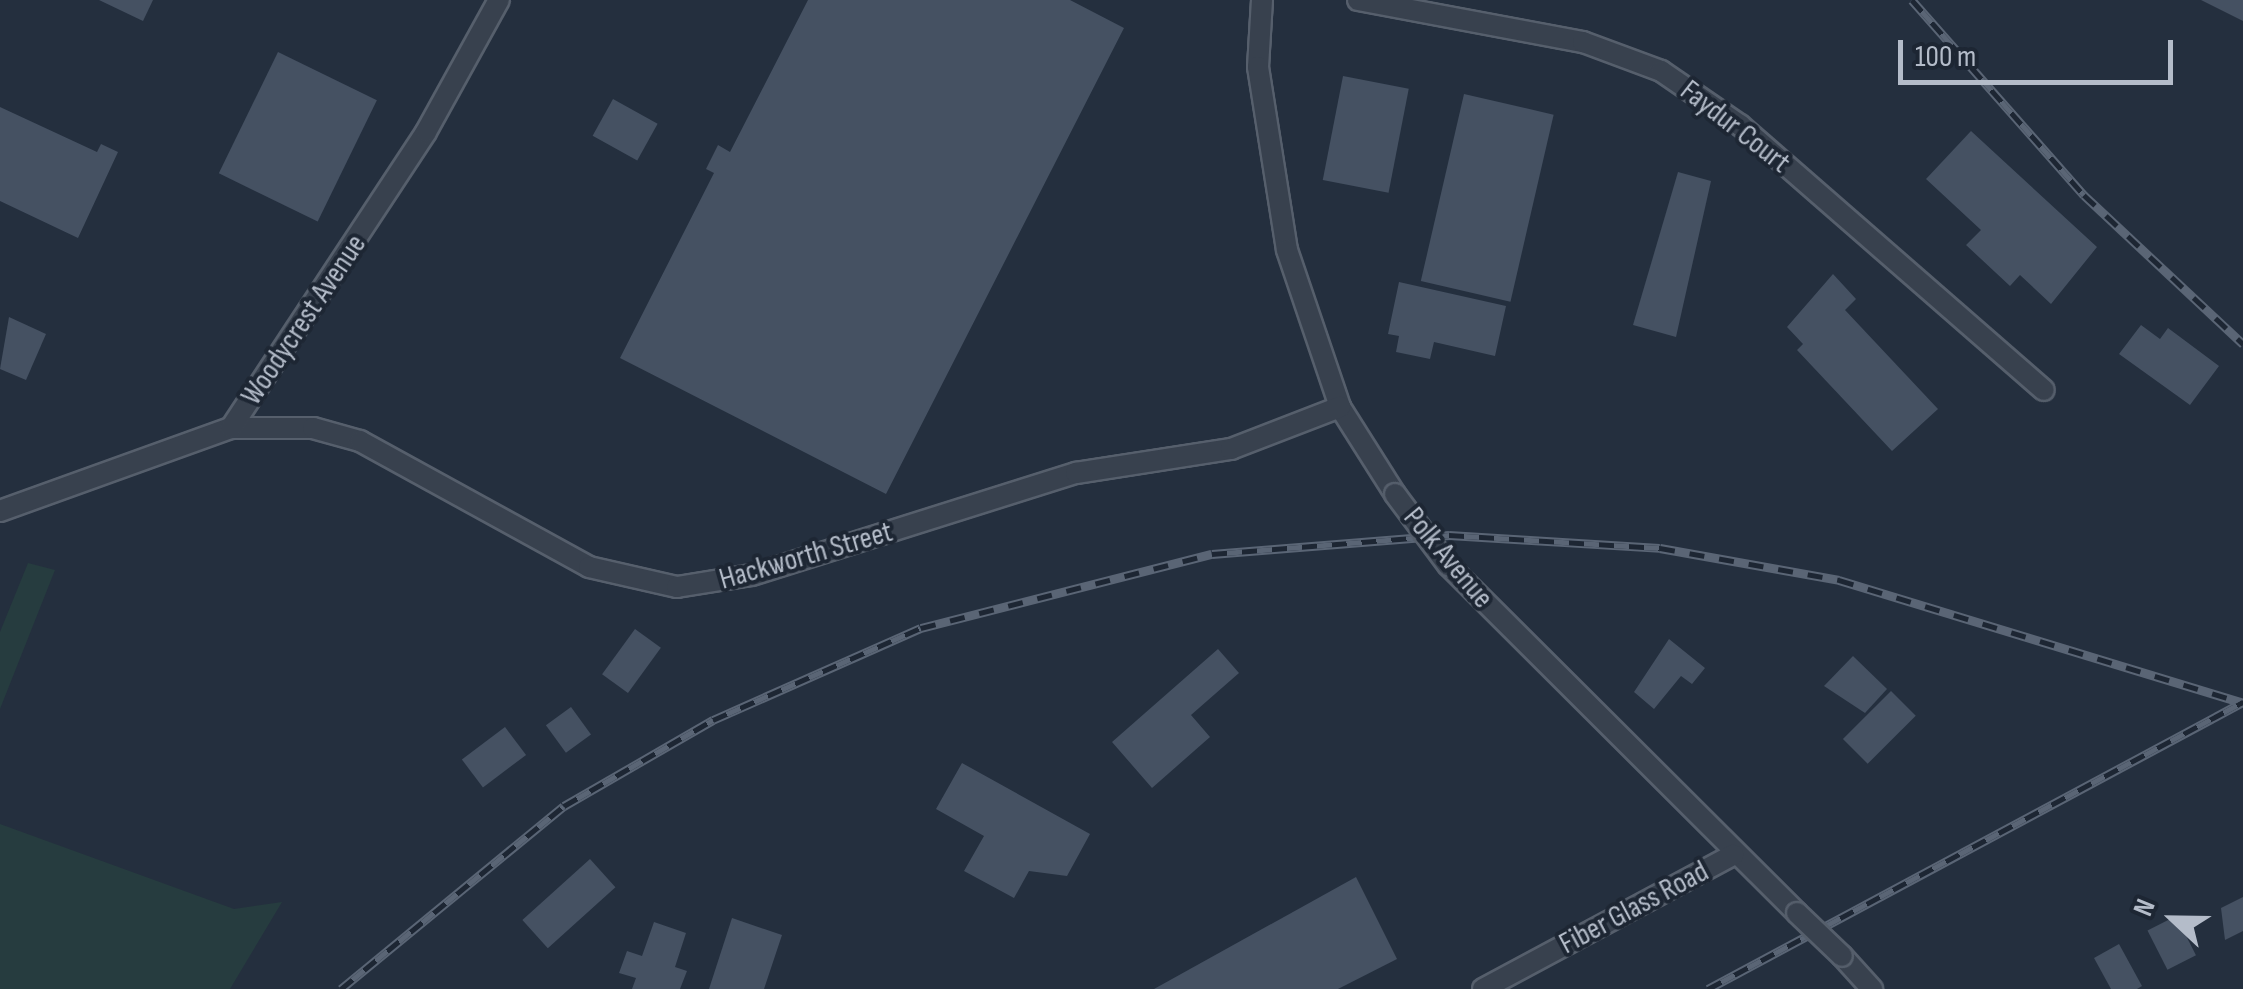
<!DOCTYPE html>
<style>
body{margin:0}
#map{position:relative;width:2243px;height:989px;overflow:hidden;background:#242f3e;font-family:"Sofia Sans Condensed",sans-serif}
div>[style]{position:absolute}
.green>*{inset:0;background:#263c3f}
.building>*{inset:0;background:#455162;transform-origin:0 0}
.roads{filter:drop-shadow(2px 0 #565f6c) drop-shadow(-2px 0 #565f6c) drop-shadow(0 2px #565f6c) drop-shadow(0 -2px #565f6c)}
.street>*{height:20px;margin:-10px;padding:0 10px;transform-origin:10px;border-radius:10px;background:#38414e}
.rail>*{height:9px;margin-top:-4.5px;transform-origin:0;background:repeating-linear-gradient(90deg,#1d2633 0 15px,#5a6575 0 30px);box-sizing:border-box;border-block:2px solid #5a6575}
.bridges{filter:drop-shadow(2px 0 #565f6c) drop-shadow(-2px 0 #565f6c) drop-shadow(0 2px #565f6c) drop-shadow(0 -2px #565f6c)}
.street-bridge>*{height:20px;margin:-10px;padding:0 10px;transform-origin:10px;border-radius:10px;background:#38414e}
span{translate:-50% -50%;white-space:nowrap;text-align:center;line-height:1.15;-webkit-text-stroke:8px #1d2633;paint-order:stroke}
.street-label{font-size:30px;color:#b4bcc9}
.north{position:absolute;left:2123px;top:869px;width:100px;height:100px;-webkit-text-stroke:8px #1d2633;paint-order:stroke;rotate:292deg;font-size:28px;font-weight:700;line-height:40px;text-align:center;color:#b4bcc9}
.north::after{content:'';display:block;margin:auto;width:35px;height:45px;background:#b4bcc9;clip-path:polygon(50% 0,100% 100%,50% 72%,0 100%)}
.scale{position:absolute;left:1898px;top:40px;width:275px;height:45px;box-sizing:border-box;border:5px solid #b4bcc9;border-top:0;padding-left:12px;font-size:30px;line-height:35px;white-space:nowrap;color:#b4bcc9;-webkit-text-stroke:8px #1d2633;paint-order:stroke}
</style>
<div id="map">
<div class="green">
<i style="clip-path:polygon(28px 563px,55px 570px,0 709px,0 632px)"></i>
<i style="clip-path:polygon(0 824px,234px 909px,282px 902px,230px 989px,0 989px)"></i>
</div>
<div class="building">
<i style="clip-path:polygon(99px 0,153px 0,143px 21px)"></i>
<i style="clip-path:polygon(808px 0,1070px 0,1124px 28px,886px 494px,620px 358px,714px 173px,706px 169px,718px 145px,730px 152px)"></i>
<i style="clip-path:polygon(2201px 0,2243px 0,2243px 21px)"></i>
<i style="left:278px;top:52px;width:110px;height:135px;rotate:26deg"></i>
<i style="left:1343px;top:76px;width:67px;height:106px;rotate:11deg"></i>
<i style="left:1464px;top:94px;width:92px;height:192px;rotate:13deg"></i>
<i style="left:613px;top:99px;width:51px;height:42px;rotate:29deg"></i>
<i style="clip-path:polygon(0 107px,97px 152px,101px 144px,118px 152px,78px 238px,0 201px)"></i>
<i style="clip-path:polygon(1971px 131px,2097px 247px,2051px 304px,2020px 275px,2010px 286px,1966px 245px,1981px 230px,1926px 179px)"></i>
<i style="clip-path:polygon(1678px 172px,1711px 181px,1676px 337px,1633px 325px)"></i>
<i style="clip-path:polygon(1833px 274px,1856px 299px,1845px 310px,1938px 409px,1892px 451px,1797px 350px,1803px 344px,1787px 327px)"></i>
<i style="clip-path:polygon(1399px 282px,1506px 306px,1495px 356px,1434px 342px,1430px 359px,1396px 352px,1399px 336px,1388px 334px)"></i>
<i style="clip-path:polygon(9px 317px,46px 334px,26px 380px,0 369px)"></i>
<i style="clip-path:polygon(2141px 325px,2160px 339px,2168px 328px,2219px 366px,2190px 405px,2119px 354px)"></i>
<i style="left:635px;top:629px;width:32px;height:56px;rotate:36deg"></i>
<i style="clip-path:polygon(1669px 639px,1705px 668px,1692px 684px,1681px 676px,1654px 709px,1634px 692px)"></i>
<i style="clip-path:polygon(1218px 649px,1239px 673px,1191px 715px,1210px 737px,1152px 788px,1112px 742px)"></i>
<i style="clip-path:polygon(1853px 656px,1887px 689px,1865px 713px,1824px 686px)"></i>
<i style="left:1891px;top:691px;width:35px;height:68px;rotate:45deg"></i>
<i style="left:571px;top:707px;width:34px;height:31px;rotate:54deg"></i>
<i style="left:505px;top:727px;width:35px;height:54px;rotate:53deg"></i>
<i style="clip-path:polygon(962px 763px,1090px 834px,1067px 876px,1029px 871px,1014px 898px,964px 871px,984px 836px,936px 809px)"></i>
<i style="left:590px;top:859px;width:38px;height:91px;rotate:48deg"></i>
<i style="clip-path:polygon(1356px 877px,1397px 959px,1338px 989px,1154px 989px)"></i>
<i style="clip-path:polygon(2243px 897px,2243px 931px,2225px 940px,2221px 908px)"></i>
<i style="left:2176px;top:916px;width:44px;height:32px;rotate:63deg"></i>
<i style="clip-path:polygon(732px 918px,782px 935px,764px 989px,709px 989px)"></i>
<i style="clip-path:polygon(654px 922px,686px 933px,675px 967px,687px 971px,680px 989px,632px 989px,636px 978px,619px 973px,627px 951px,642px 956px)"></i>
<i style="clip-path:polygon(2119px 944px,2142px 986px,2137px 989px,2111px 989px,2094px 958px)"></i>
</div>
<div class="roads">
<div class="street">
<i style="left:1262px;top:0;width:67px;rotate:93.4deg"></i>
<i style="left:1258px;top:67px;width:185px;rotate:81deg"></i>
<i style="left:1287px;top:250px;width:166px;rotate:71.3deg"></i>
<i style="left:1340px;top:407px;width:103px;rotate:57.7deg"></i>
<i style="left:1358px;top:0;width:229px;rotate:10.6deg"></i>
<i style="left:1583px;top:42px;width:83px;rotate:20.4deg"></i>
<i style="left:1661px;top:71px;width:96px;rotate:34.4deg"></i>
<i style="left:1740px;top:125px;width:403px;rotate:41.1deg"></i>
<i style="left:231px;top:428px;width:82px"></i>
<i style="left:313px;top:428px;width:49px;rotate:15.5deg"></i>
<i style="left:360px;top:441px;width:261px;rotate:28.8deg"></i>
<i style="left:589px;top:567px;width:90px;rotate:12.8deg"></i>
<i style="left:677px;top:587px;width:76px;rotate:-9.1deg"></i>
<i style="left:752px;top:575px;width:340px;rotate:-17.5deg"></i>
<i style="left:1076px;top:473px;width:157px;rotate:-8.8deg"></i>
<i style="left:1231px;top:449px;width:117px;rotate:-21.1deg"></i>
<i style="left:0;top:511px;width:245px;rotate:-19.8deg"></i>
<i style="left:231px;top:428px;width:354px;rotate:-56.6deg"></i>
<i style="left:426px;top:132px;width:151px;rotate:-61.1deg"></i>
<i style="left:1448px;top:565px;width:493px;rotate:44.9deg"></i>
<i style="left:1842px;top:956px;width:45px;rotate:47.7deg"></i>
<i style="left:1483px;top:989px;width:284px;rotate:-28.2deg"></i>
</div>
</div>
<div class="rail">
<i style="left:1912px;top:0;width:260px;rotate:48.6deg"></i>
<i style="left:2084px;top:195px;width:218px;rotate:43.1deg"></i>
<i style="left:341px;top:989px;width:288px;rotate:-39.4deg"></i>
<i style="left:564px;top:806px;width:172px;rotate:-30deg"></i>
<i style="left:713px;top:720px;width:227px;rotate:-23.9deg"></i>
<i style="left:921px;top:628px;width:300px;rotate:-14.3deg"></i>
<i style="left:1212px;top:554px;width:238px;rotate:-4.6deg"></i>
<i style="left:1449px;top:535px;width:211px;rotate:3.5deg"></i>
<i style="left:1660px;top:548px;width:182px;rotate:10.1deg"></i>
<i style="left:1839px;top:580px;width:422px;rotate:16.9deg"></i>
<i style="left:1708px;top:989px;width:607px;rotate:-28.21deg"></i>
</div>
<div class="bridges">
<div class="street-bridge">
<i style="left:1395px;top:494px;width:89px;rotate:53.3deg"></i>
<i style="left:1797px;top:913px;width:62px;rotate:43.7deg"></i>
</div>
</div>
<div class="street-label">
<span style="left:1735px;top:127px;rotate:38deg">Faydur Court</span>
<span style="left:304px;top:320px;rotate:-56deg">Woodycrest Avenue</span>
<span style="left:806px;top:556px;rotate:-16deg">Hackworth Street</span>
<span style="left:1448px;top:558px;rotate:50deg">Polk Avenue</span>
<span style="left:1634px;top:908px;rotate:-28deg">Fiber Glass Road</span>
</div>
<div class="north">N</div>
<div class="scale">100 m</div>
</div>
